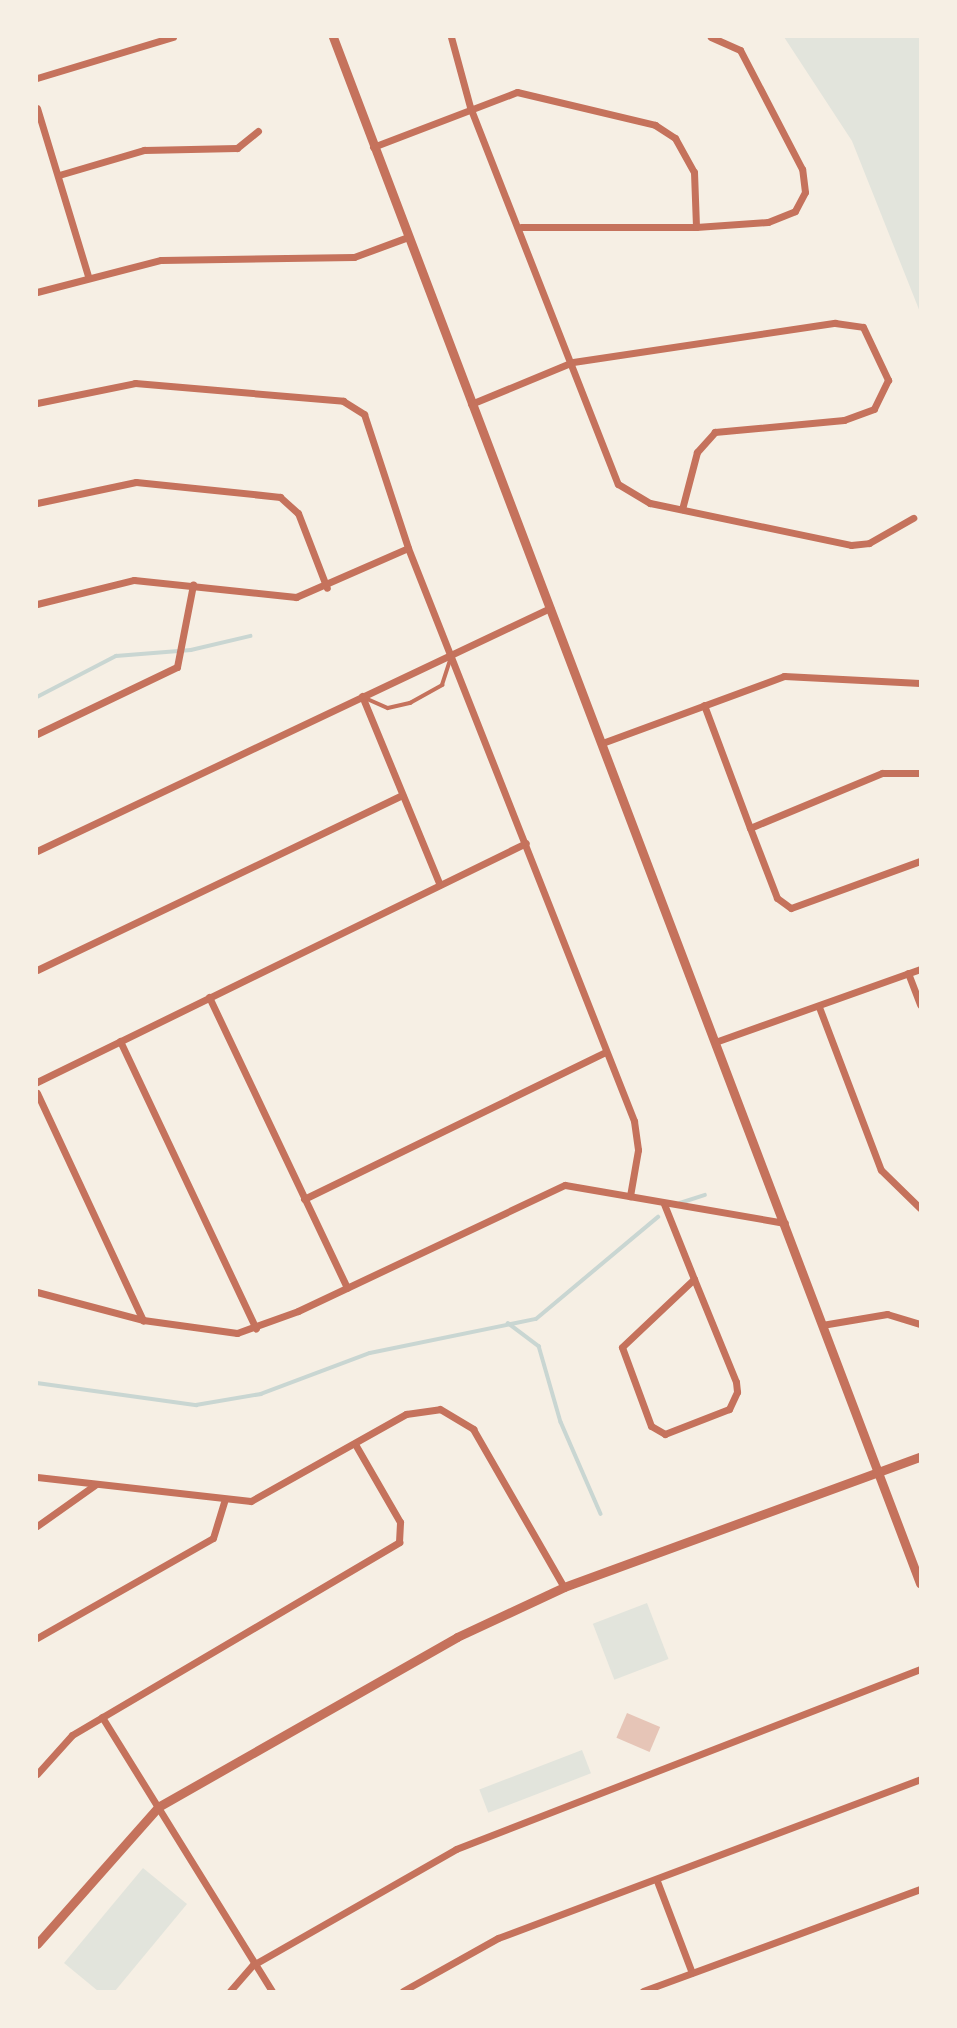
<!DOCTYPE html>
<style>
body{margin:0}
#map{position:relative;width:957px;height:2028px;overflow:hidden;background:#f6efe4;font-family:"Fira Sans Condensed",sans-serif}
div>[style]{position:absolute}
.green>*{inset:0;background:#e2e4dc;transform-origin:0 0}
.stream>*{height:3.5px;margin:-1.75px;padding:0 1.75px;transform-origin:1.75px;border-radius:1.75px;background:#c9d6d2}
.building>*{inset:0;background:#e6c5b7;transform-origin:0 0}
.service>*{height:3.5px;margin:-1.75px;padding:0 1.75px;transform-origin:1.75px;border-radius:1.75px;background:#c5725c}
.minor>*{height:7px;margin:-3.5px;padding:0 3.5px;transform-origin:3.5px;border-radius:3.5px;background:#c5725c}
.tertiary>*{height:9px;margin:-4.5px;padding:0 4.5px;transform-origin:4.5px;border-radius:4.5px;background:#c5725c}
span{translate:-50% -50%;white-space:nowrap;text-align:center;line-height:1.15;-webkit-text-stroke:5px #f6efe4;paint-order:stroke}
.frame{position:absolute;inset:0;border:38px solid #f6efe4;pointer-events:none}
</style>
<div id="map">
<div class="green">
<i style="clip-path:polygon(784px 37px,920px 37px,920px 312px,852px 141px)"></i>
<i style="left:647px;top:1603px;width:60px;height:58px;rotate:69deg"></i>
<i style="left:582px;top:1750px;width:25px;height:110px;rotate:69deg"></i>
<i style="clip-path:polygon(143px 1868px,187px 1904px,115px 1991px,98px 1991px,64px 1963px)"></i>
</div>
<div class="stream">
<i style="left:37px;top:697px;width:89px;rotate:-27.4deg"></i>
<i style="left:116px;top:656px;width:75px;rotate:-4.6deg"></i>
<i style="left:191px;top:650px;width:61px;rotate:-13.3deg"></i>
<i style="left:680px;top:1203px;width:26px;rotate:-18deg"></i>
<i style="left:508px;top:1323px;width:39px;rotate:37deg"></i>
<i style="left:539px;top:1346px;width:79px;rotate:73.9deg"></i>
<i style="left:561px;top:1422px;width:100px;rotate:66.5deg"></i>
<i style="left:37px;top:1383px;width:161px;rotate:7.9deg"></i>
<i style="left:196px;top:1405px;width:66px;rotate:-9.6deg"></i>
<i style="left:261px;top:1394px;width:116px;rotate:-20.6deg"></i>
<i style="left:370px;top:1353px;width:169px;rotate:-11.6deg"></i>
<i style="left:536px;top:1319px;width:159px;rotate:-39.9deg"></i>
</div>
<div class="building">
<i style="left:627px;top:1713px;width:36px;height:27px;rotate:23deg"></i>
</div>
<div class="service">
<i style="left:363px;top:697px;width:27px;rotate:24deg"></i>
<i style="left:388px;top:708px;width:23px;rotate:-13deg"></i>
<i style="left:410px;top:703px;width:37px;rotate:-29deg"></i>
<i style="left:442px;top:685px;width:26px;rotate:-72deg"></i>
</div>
<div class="minor">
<i style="left:451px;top:37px;width:73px;rotate:74.8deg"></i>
<i style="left:470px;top:107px;width:405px;rotate:68.6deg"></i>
<i style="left:618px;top:484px;width:37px;rotate:31deg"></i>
<i style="left:650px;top:503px;width:205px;rotate:11.8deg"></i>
<i style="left:851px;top:545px;width:18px;rotate:-6deg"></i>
<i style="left:869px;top:543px;width:51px;rotate:-29.6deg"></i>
<i style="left:37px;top:78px;width:142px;rotate:-16.8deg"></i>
<i style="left:37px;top:108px;width:176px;rotate:73.1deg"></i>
<i style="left:373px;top:147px;width:154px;rotate:-20.9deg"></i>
<i style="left:517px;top:92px;width:142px;rotate:13.4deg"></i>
<i style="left:655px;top:125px;width:24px;rotate:33deg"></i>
<i style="left:675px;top:138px;width:39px;rotate:61deg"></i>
<i style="left:694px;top:172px;width:55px;rotate:87.9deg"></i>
<i style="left:59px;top:175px;width:89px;rotate:-16.4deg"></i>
<i style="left:144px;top:150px;width:93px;rotate:-1.2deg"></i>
<i style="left:237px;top:148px;width:27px;rotate:-39deg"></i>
<i style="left:521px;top:227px;width:175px"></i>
<i style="left:696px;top:227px;width:72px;rotate:-4deg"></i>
<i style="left:768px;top:222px;width:29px;rotate:-22deg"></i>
<i style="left:795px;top:211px;width:21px;rotate:-62deg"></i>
<i style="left:805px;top:192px;width:23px;rotate:-97deg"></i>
<i style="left:802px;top:169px;width:134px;rotate:-117.5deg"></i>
<i style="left:740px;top:50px;width:32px;rotate:-156deg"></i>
<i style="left:37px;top:292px;width:128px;rotate:-14.5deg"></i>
<i style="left:161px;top:260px;width:193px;rotate:-0.9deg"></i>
<i style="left:354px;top:257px;width:58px;rotate:-20.3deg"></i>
<i style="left:37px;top:403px;width:100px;rotate:-11.5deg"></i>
<i style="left:135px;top:383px;width:209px;rotate:4.9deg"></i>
<i style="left:343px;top:401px;width:25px;rotate:32deg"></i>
<i style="left:364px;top:414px;width:141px;rotate:71.8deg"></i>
<i style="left:408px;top:548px;width:616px;rotate:68.47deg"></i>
<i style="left:634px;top:1121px;width:29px;rotate:82deg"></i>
<i style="left:638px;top:1150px;width:47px;rotate:99.9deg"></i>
<i style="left:471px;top:404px;width:110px;rotate:-22.4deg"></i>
<i style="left:573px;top:362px;width:265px;rotate:-8.5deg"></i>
<i style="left:835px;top:323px;width:28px;rotate:8deg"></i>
<i style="left:863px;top:327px;width:59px;rotate:64.7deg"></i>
<i style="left:888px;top:380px;width:32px;rotate:116deg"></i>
<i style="left:874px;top:409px;width:32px;rotate:160deg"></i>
<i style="left:844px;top:420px;width:130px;rotate:174.7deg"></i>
<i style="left:715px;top:432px;width:27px;rotate:132deg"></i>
<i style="left:697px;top:452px;width:59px;rotate:104.7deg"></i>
<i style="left:37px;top:503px;width:101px;rotate:-12deg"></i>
<i style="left:136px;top:482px;width:145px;rotate:5.9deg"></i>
<i style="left:280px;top:497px;width:24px;rotate:42deg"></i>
<i style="left:298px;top:513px;width:80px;rotate:68.9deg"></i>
<i style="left:37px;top:604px;width:100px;rotate:-13.9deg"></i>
<i style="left:134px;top:580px;width:163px;rotate:6deg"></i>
<i style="left:296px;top:597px;width:122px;rotate:-23.6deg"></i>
<i style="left:362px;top:696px;width:204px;rotate:67.6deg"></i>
<i style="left:704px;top:705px;width:131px;rotate:69.5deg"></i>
<i style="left:37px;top:734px;width:155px;rotate:-25.6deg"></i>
<i style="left:177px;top:667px;width:84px;rotate:-79deg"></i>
<i style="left:605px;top:742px;width:191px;rotate:-20.2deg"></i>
<i style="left:784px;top:676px;width:136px;rotate:2.9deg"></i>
<i style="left:920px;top:773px;width:38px;rotate:180deg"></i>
<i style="left:882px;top:773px;width:143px;rotate:157.4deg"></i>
<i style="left:750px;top:828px;width:75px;rotate:68.9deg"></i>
<i style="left:777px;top:898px;width:17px;rotate:36deg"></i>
<i style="left:791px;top:908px;width:137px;rotate:-20deg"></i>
<i style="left:37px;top:851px;width:568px;rotate:-25.35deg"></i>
<i style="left:37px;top:970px;width:405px;rotate:-25.6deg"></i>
<i style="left:908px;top:973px;width:34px;rotate:69deg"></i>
<i style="left:209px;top:997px;width:322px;rotate:64.6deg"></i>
<i style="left:819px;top:1007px;width:174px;rotate:69.2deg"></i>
<i style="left:881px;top:1170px;width:54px;rotate:44.3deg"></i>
<i style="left:120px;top:1041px;width:318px;rotate:64.7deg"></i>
<i style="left:718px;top:1041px;width:214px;rotate:-19.6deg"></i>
<i style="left:37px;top:1082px;width:544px;rotate:-26.05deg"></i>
<i style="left:37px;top:1093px;width:251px;rotate:65deg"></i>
<i style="left:304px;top:1199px;width:334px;rotate:-26deg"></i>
<i style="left:664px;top:1204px;width:81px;rotate:68.2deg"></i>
<i style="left:694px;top:1279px;width:111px;rotate:67.8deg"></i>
<i style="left:736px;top:1382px;width:10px;rotate:84deg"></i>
<i style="left:737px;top:1392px;width:19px;rotate:115deg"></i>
<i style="left:729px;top:1409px;width:69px;rotate:158.7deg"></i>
<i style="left:665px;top:1434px;width:16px;rotate:-150deg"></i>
<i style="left:651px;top:1426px;width:84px;rotate:-110.2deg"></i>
<i style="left:622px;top:1347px;width:99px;rotate:-43.4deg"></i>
<i style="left:37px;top:1292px;width:110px;rotate:14.8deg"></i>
<i style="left:143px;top:1320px;width:95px;rotate:7.9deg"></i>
<i style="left:237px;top:1333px;width:65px;rotate:-19.8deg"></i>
<i style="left:298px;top:1311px;width:295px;rotate:-25.3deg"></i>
<i style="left:565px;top:1185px;width:223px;rotate:9.8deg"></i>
<i style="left:822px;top:1325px;width:66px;rotate:-9.6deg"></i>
<i style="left:887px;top:1314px;width:34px;rotate:17deg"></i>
<i style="left:37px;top:1477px;width:215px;rotate:6.4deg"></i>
<i style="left:251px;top:1501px;width:178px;rotate:-29.3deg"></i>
<i style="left:406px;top:1414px;width:34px;rotate:-8deg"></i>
<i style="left:440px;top:1409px;width:39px;rotate:31deg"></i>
<i style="left:473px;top:1429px;width:182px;rotate:60.1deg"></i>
<i style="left:37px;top:1526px;width:72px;rotate:-35.4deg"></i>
<i style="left:37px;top:1638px;width:202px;rotate:-29.6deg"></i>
<i style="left:213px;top:1538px;width:39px;rotate:-73deg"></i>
<i style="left:102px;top:1717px;width:322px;rotate:58.2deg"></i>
<i style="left:37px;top:1774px;width:52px;rotate:-48.1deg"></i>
<i style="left:72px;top:1735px;width:380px;rotate:-30.5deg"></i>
<i style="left:399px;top:1542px;width:20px;rotate:-87deg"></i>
<i style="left:400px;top:1522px;width:90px;rotate:-120deg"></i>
<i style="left:657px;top:1881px;width:98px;rotate:69.2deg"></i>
<i style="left:230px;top:1991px;width:35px;rotate:-49deg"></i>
<i style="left:253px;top:1965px;width:234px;rotate:-29.7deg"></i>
<i style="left:456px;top:1849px;width:498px;rotate:-21.2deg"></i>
<i style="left:403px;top:1991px;width:109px;rotate:-29.2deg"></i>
<i style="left:498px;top:1938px;width:451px;rotate:-20.6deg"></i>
<i style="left:643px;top:1991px;width:295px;rotate:-20.2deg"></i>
</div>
<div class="tertiary">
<i style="left:333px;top:37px;width:1654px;rotate:69.21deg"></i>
<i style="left:37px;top:1944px;width:183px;rotate:-48.5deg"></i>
<i style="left:158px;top:1807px;width:344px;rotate:-29.6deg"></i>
<i style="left:457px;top:1637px;width:118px;rotate:-25deg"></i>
<i style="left:564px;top:1587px;width:379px;rotate:-20.1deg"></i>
</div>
<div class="frame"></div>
</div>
